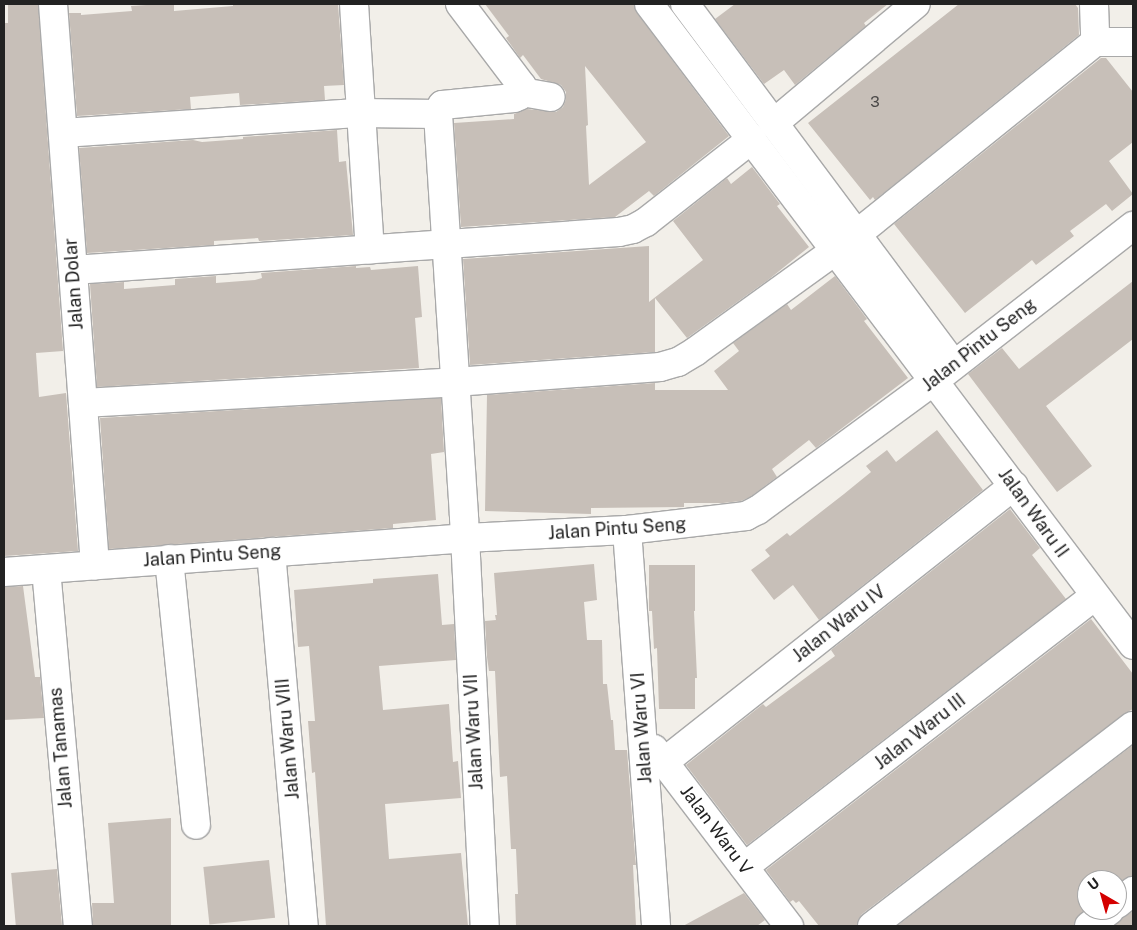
<!DOCTYPE html>
<style>
body{margin:0}
#map{position:relative;width:1137px;height:930px;overflow:hidden;background:#f2efe9;font-family:"Public Sans",sans-serif}
div>[style]{position:absolute}
.building>*{inset:0;background:#c7bfb8;transform-origin:0 0}
.roads{filter:drop-shadow(1px 0 #a9a9a9) drop-shadow(-1px 0 #a9a9a9) drop-shadow(0 1px #a9a9a9) drop-shadow(0 -1px #a9a9a9)}
.minor>*{height:28px;margin:-14px;padding:0 14px;transform-origin:14px;border-radius:14px;background:#fff}
span{translate:-50% -50%;white-space:nowrap;text-align:center;line-height:1.15;-webkit-text-stroke:4.5px #fff;paint-order:stroke}
.number-label{font-size:15px;color:#4b4948}
.number-label span{-webkit-text-stroke-width:0}
.street-label{font-size:18px;color:#222}
.frame{position:absolute;inset:0;border:5px solid #222;pointer-events:none}
.north{position:absolute;left:1077px;top:870px;width:50px;height:50px;box-sizing:border-box;background:#fff;border:1px solid #a7a7a7;border-radius:50%;rotate:322deg;font-size:14px;font-weight:700;line-height:20px;text-align:center;color:#222}
.north::after{content:'';display:block;margin:auto;width:18px;height:22px;background:#d40000;clip-path:polygon(50% 0,100% 100%,50% 72%,0 100%)}
</style>
<div id="map">
<div class="building">
<i style="clip-path:polygon(8px 4px,38px 4px,63px 351px,36px 353px,39px 397px,66px 393px,78px 551px,4px 556px,4px 23px,8px 23px)"></i>
<i style="clip-path:polygon(161px 4px,174px 4px,174px 11px,233px 6px,233px 4px,338px 4px,344px 85px,324px 86px,325px 100px,240px 105px,239px 93px,190px 97px,191px 109px,77px 116px,69px 13px,81px 13px,81px 15px,132px 11px,131px 6px)"></i>
<i style="clip-path:polygon(evenodd,485px 4px,634px 4px,637px 13px,729px 136px,654px 196px,649px 191px,615px 217px,461px 227px,454px 123px,514px 119px,514px 114px,527px 109px,556px 112px,563px 107px,566px 99px,566px 92px,561px 85px,541px 79px,523px 55px,520px 58px,506px 38px,509px 36px,485px 4px,585px 66px,646px 142px,589px 185px,586px 126px,588px 125px,585px 66px)"></i>
<i style="clip-path:polygon(735px 4px,888px 4px,864px 23px,866px 26px,795px 85px,784px 70px,764px 84px,715px 19px)"></i>
<i style="clip-path:polygon(959px 4px,1075px 4px,1078px 8px,1079px 35px,875px 200px,873px 197px,870px 200px,808px 123px)"></i>
<i style="clip-path:polygon(1101px 58px,1106px 58px,1133px 92px,1133px 142px,1109px 161px,1133px 194px,1112px 211px,1106px 204px,1070px 231px,1074px 236px,1036px 265px,1032px 260px,965px 313px,894px 224px)"></i>
<i style="clip-path:polygon(337px 130px,339px 162px,346px 161px,353px 235px,259px 241px,258px 238px,214px 241px,214px 245px,87px 253px,79px 148px,193px 140px,202px 142px,243px 139px,243px 137px)"></i>
<i style="clip-path:polygon(752px 167px,780px 204px,777px 206px,809px 247px,768px 280px,687px 338px,655px 298px,655px 352px,470px 365px,463px 259px,649px 246px,649px 302px,703px 260px,673px 221px,727px 178px,731px 184px)"></i>
<i style="clip-path:polygon(356px 266px,356px 268px,370px 267px,371px 270px,418px 266px,422px 317px,415px 318px,419px 368px,97px 387px,90px 284px,124px 282px,124px 289px,175px 285px,175px 279px,216px 276px,216px 283px,255px 280px,262px 278px,261px 273px)"></i>
<i style="clip-path:polygon(835px 276px,867px 319px,864px 321px,908px 378px,816px 448px,809px 440px,772px 469px,777px 477px,750px 497px,741px 501px,723px 503px,684px 503px,684px 507px,591px 508px,591px 514px,485px 511px,487px 395px,655px 383px,655px 390px,728px 390px,714px 371px,739px 351px,733px 343px,787px 304px,791px 310px)"></i>
<i style="clip-path:polygon(1133px 281px,1133px 339px,1046px 406px,1092px 466px,1057px 492px,968px 374px,1002px 348px,1019px 369px)"></i>
<i style="clip-path:polygon(441px 398px,444px 452px,431px 454px,436px 520px,393px 524px,393px 528px,109px 549px,100px 418px)"></i>
<i style="clip-path:polygon(937px 430px,983px 490px,819px 620px,793px 585px,774px 600px,751px 570px,770px 556px,765px 550px,787px 533px,790px 536px,844px 494px,871px 472px,866px 466px,887px 450px,896px 462px)"></i>
<i style="clip-path:polygon(1010px 509px,1040px 548px,1032px 555px,1066px 599px,747px 845px,686px 765px,763px 704px,766px 707px,835px 656px,831px 650px)"></i>
<i style="clip-path:polygon(594px 564px,597px 600px,584px 602px,587px 640px,602px 640px,603px 684px,607px 684px,611px 720px,613px 720px,615px 750px,627px 750px,635px 855px,636px 865px,633px 865px,636px 926px,516px 926px,515px 894px,518px 894px,516px 849px,511px 849px,507px 776px,500px 777px,495px 671px,489px 671px,487px 657px,485px 621px,496px 620px,495px 615px,497px 615px,494px 573px)"></i>
<i style="clip-path:polygon(649px 565px,695px 565px,695px 611px,694px 611px,697px 678px,695px 678px,695px 709px,659px 709px,657px 648px,654px 649px,652px 611px,649px 611px)"></i>
<i style="clip-path:polygon(438px 574px,442px 625px,454px 624px,456px 660px,379px 666px,383px 710px,449px 704px,453px 762px,458px 761px,461px 798px,385px 804px,389px 859px,461px 853px,468px 926px,326px 926px,315px 772px,312px 773px,308px 721px,315px 721px,309px 646px,298px 647px,294px 590px,373px 583px,373px 579px)"></i>
<i style="clip-path:polygon(23px 586px,35px 677px,40px 677px,44px 718px,4px 720px,4px 587px)"></i>
<i style="clip-path:polygon(1091px 619px,1133px 674px,1133px 709px,1124px 714px,862px 914px,858px 920px,857px 926px,819px 926px,799px 901px,796px 903px,793px 900px,790px 902px,766px 870px)"></i>
<i style="clip-path:polygon(1133px 745px,1133px 876px,1124px 879px,1117px 884px,1117px 880px,1087px 880px,1087px 908px,1075px 920px,1074px 926px,897px 926px)"></i>
<i style="clip-path:polygon(171px 818px,171px 926px,93px 926px,92px 903px,114px 903px,108px 823px)"></i>
<i style="left:269px;top:860px;width:58px;height:66px;rotate:84deg"></i>
<i style="left:57px;top:869px;width:57px;height:46px;rotate:85deg"></i>
<i style="clip-path:polygon(744px 893px,765px 920px,757px 926px,683px 926px)"></i>
<i style="clip-path:polygon(1133px 911px,1133px 926px,1114px 926px,1123px 918px)"></i>
</div>
<div class="roads">
<div class="minor">
<i style="left:53px;top:4px;width:563px;rotate:85.72deg"></i>
<i style="left:354px;top:4px;width:246px;rotate:86.3deg"></i>
<i style="left:460px;top:4px;width:103px;rotate:52.9deg"></i>
<i style="left:522px;top:86px;width:10px;rotate:107deg"></i>
<i style="left:519px;top:96px;width:5px;rotate:158deg"></i>
<i style="left:514px;top:98px;width:72px;rotate:174.4deg"></i>
<i style="left:442px;top:105px;width:10px;rotate:114deg"></i>
<i style="left:438px;top:114px;width:404px;rotate:86.3deg"></i>
<i style="left:464px;top:517px;width:410px;rotate:87.1deg"></i>
<i style="left:649px;top:4px;width:803px;rotate:52.94deg"></i>
<i style="left:685px;top:4px;width:450px;rotate:53.3deg"></i>
<i style="left:1094px;top:4px;width:38px;rotate:88deg"></i>
<i style="left:522px;top:92px;width:29px;rotate:10deg"></i>
<i style="left:774px;top:123px;width:185px;rotate:-40deg"></i>
<i style="left:63px;top:133px;width:298px;rotate:-3.9deg"></i>
<i style="left:360px;top:113px;width:78px;rotate:0.7deg"></i>
<i style="left:857px;top:234px;width:306px;rotate:-38.9deg"></i>
<i style="left:1095px;top:42px;width:38px"></i>
<i style="left:73px;top:270px;width:547px;rotate:-3.98deg"></i>
<i style="left:619px;top:232px;width:14px;rotate:-12deg"></i>
<i style="left:633px;top:229px;width:15px;rotate:-28deg"></i>
<i style="left:646px;top:222px;width:135px;rotate:-38.1deg"></i>
<i style="left:83px;top:403px;width:373px;rotate:-3.2deg"></i>
<i style="left:455px;top:382px;width:206px;rotate:-4.2deg"></i>
<i style="left:660px;top:367px;width:19px;rotate:-16deg"></i>
<i style="left:678px;top:362px;width:21px;rotate:-31deg"></i>
<i style="left:696px;top:351px;width:173px;rotate:-35.8deg"></i>
<i style="left:627px;top:530px;width:397px;rotate:85.8deg"></i>
<i style="left:271px;top:552px;width:375px;rotate:85deg"></i>
<i style="left:169px;top:559px;width:267px;rotate:84.2deg"></i>
<i style="left:46px;top:569px;width:358px;rotate:84.9deg"></i>
<i style="left:4px;top:572px;width:462px;rotate:-4.2deg"></i>
<i style="left:465px;top:538px;width:162px;rotate:-2.8deg"></i>
<i style="left:627px;top:530px;width:120px;rotate:-6.7deg"></i>
<i style="left:746px;top:516px;width:13px;rotate:-27deg"></i>
<i style="left:758px;top:510px;width:220px;rotate:-36.3deg"></i>
<i style="left:935px;top:380px;width:251px;rotate:-37.9deg"></i>
<i style="left:654px;top:749px;width:223px;rotate:52.7deg"></i>
<i style="left:664px;top:762px;width:446px;rotate:-38.3deg"></i>
<i style="left:744px;top:867px;width:443px;rotate:-37.7deg"></i>
<i style="left:1117px;top:904px;width:21px;rotate:-39deg"></i>
<i style="left:872px;top:926px;width:329px;rotate:-37.5deg"></i>
<i style="left:1089px;top:926px;width:26px;rotate:-37deg"></i>
</div>
</div>
<div class="number-label">
<span style="left:875px;top:102px">3</span>
</div>
<div class="street-label">
<span style="left:74px;top:284px;rotate:-94deg">Jalan Dolar</span>
<span style="left:979px;top:345px;rotate:-38deg">Jalan Pintu Seng</span>
<span style="left:1033px;top:513px;rotate:54deg">Jalan Waru II</span>
<span style="left:617px;top:529px;rotate:-4deg">Jalan Pintu Seng</span>
<span style="left:212px;top:556px;rotate:-4deg">Jalan Pintu Seng</span>
<span style="left:839px;top:624px;rotate:-38deg">Jalan Waru IV</span>
<span style="left:642px;top:728px;rotate:-94deg">Jalan Waru VI</span>
<span style="left:474px;top:732px;rotate:-93deg">Jalan Waru VII</span>
<span style="left:920px;top:732px;rotate:-38deg">Jalan Waru III</span>
<span style="left:288px;top:739px;rotate:-95deg">Jalan Waru VIII</span>
<span style="left:61px;top:748px;rotate:-95deg">Jalan Tanamas</span>
<span style="left:716px;top:830px;rotate:53deg">Jalan Waru V</span>
</div>
<div class="frame"></div>
<div class="north">U</div>
</div>
